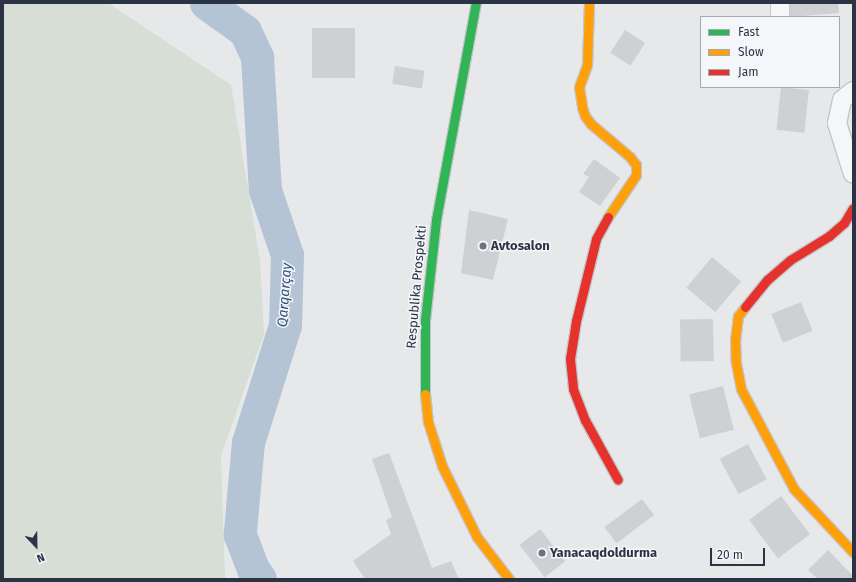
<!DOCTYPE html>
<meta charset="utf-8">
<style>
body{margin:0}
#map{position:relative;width:856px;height:582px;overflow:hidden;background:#e6e8ea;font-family:"Fira Sans",sans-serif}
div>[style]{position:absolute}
.green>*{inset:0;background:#d6ded6}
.river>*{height:33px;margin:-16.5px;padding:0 16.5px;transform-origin:16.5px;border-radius:16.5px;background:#b4c4d5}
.building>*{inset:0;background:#ced0d3;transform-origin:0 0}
.roads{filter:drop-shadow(1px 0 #c4c6c8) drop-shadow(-1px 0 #c4c6c8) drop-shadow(0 1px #c4c6c8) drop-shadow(0 -1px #c4c6c8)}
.street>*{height:18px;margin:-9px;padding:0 9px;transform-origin:9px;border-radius:9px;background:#f5f6f7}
.fast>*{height:9px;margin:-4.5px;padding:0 4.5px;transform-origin:4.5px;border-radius:4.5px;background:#30b455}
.slow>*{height:9px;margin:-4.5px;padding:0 4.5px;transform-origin:4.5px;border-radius:4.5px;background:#ff9f0a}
.jam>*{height:9px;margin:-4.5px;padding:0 4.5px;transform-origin:4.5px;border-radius:4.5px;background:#e5322d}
.dots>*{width:11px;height:11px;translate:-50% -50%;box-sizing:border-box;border:2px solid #f4f6f9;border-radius:50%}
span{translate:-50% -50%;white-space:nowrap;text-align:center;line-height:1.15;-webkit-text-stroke:3px #f4f6f9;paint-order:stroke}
.poi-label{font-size:13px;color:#2b3445;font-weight:700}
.left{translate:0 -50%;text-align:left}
.street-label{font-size:13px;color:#2b3445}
.water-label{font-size:14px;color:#34527a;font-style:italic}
.frame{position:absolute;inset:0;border:4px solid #2b3445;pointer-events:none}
.legend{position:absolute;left:700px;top:16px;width:140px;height:72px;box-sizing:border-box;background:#f4f6f9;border:1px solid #a4a8b1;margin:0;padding:5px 7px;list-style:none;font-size:12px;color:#2b3445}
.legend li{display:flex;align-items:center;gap:8px;height:20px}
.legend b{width:20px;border:1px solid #a4a8b1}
.north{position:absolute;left:16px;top:526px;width:40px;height:40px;-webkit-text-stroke:3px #f4f6f9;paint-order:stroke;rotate:158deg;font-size:11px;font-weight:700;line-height:16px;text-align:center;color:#2b3445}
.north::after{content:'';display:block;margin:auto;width:14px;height:18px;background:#2b3445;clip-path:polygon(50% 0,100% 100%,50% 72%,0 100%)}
.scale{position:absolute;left:710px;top:548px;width:55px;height:18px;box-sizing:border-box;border:2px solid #2b3445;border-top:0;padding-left:5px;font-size:12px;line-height:14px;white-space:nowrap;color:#2b3445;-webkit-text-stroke:3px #f4f6f9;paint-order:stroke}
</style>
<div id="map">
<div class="green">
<i style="clip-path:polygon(3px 3px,108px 3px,231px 85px,260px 261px,264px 334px,221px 456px,225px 579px,3px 579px)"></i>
</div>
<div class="river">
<i style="left:206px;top:3px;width:48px;rotate:35.7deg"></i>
<i style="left:245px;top:31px;width:29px;rotate:65deg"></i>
<i style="left:257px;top:57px;width:133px;rotate:86.6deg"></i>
<i style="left:265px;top:190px;width:69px;rotate:71.3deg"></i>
<i style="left:287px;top:255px;width:70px;rotate:91.6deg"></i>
<i style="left:285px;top:325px;width:123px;rotate:107.5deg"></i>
<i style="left:248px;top:442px;width:55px;rotate:95.2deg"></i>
<i style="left:243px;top:497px;width:38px;rotate:95deg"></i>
<i style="left:240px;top:535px;width:36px;rotate:69deg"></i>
<i style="left:253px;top:569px;width:12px;rotate:55deg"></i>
</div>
<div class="building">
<i style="clip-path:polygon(790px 3px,838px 3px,839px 13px,790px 17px)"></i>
<i style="left:312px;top:28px;width:43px;height:50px"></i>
<i style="left:625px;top:30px;width:24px;height:27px;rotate:33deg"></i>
<i style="left:395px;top:66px;width:30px;height:18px;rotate:9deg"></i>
<i style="left:781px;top:87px;width:28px;height:43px;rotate:6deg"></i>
<i style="clip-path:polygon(594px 159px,620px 178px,600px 206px,579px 192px,589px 177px,583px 174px)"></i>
<i style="clip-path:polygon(469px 210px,508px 219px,493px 280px,461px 273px)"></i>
<i style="left:712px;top:257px;width:38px;height:40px;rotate:40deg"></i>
<i style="left:801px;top:302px;width:31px;height:32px;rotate:68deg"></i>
<i style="left:713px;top:319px;width:42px;height:33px;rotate:89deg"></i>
<i style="left:723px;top:386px;width:45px;height:35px;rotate:76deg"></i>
<i style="left:748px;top:444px;width:40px;height:32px;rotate:62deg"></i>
<i style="clip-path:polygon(389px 453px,432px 568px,451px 561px,459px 579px,365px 579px,353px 561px,391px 534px,386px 520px,392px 517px,372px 459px)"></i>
<i style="left:781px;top:496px;width:48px;height:40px;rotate:53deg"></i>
<i style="left:642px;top:499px;width:20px;height:47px;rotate:53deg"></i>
<i style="left:540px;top:529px;width:41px;height:26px;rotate:52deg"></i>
<i style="clip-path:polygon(828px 550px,853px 576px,853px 579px,818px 579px,808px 570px)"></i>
</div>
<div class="roads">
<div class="street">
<i style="left:780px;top:3px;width:14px;rotate:90deg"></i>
<i style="left:853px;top:91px;width:14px;rotate:141deg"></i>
<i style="left:842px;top:100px;width:24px;rotate:102deg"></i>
<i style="left:837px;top:123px;width:53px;rotate:72.6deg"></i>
</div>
<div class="fast">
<i style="left:425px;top:394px;width:74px;rotate:-90deg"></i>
<i style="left:425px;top:320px;width:101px;rotate:-83.7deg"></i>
<i style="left:436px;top:220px;width:221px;rotate:-79.6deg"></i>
</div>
<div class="slow">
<i style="left:589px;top:3px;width:62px;rotate:91.8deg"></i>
<i style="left:587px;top:65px;width:23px;rotate:110deg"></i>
<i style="left:579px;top:87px;width:20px;rotate:81deg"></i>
<i style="left:582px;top:107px;width:9px;rotate:72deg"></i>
<i style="left:585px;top:116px;width:10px;rotate:53deg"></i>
<i style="left:591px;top:124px;width:51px;rotate:40.2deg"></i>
<i style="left:630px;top:157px;width:10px;rotate:53deg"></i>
<i style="left:636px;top:165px;width:10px;rotate:90deg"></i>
<i style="left:636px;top:175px;width:50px;rotate:123.7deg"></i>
<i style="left:745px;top:307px;width:11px;rotate:128deg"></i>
<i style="left:738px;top:316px;width:23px;rotate:97deg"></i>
<i style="left:735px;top:339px;width:24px;rotate:88deg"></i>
<i style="left:736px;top:363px;width:26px;rotate:79deg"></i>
<i style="left:741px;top:389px;width:113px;rotate:62.1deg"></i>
<i style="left:794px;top:489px;width:86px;rotate:46.9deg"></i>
<i style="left:425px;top:394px;width:28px;rotate:84deg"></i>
<i style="left:428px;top:422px;width:46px;rotate:72.3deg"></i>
<i style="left:442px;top:466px;width:79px;rotate:63.8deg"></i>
<i style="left:477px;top:537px;width:53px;rotate:52.7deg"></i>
</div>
<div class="jam">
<i style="left:608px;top:217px;width:25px;rotate:119deg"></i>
<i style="left:596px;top:239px;width:84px;rotate:103.7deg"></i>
<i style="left:576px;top:321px;width:38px;rotate:99deg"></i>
<i style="left:570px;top:359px;width:30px;rotate:84deg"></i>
<i style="left:573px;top:389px;width:33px;rotate:69deg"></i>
<i style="left:585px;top:420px;width:68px;rotate:61.2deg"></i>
<i style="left:745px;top:307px;width:35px;rotate:-51deg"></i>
<i style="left:767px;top:280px;width:30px;rotate:-41deg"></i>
<i style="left:790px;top:260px;width:46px;rotate:-31.6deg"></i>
<i style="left:829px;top:236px;width:20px;rotate:-41deg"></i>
<i style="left:844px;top:223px;width:17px;rotate:-59deg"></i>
</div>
</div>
<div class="dots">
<i style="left:483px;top:246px;background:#6c737f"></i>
<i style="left:542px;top:553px;background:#6c737f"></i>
</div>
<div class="poi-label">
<span class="left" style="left:491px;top:246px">Avtosalon</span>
<span class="left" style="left:550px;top:553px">Yanacaqdoldurma</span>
</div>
<div class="street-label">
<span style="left:417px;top:287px;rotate:-85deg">Respublika Prospekti</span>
</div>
<div class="water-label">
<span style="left:285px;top:295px;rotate:-86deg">Qarqarçay</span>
</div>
<div class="frame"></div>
<ul class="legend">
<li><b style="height:5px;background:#30b455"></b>Fast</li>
<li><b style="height:5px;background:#ff9f0a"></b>Slow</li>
<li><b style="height:5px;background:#e5322d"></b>Jam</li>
</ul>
<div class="north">N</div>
<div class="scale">20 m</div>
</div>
